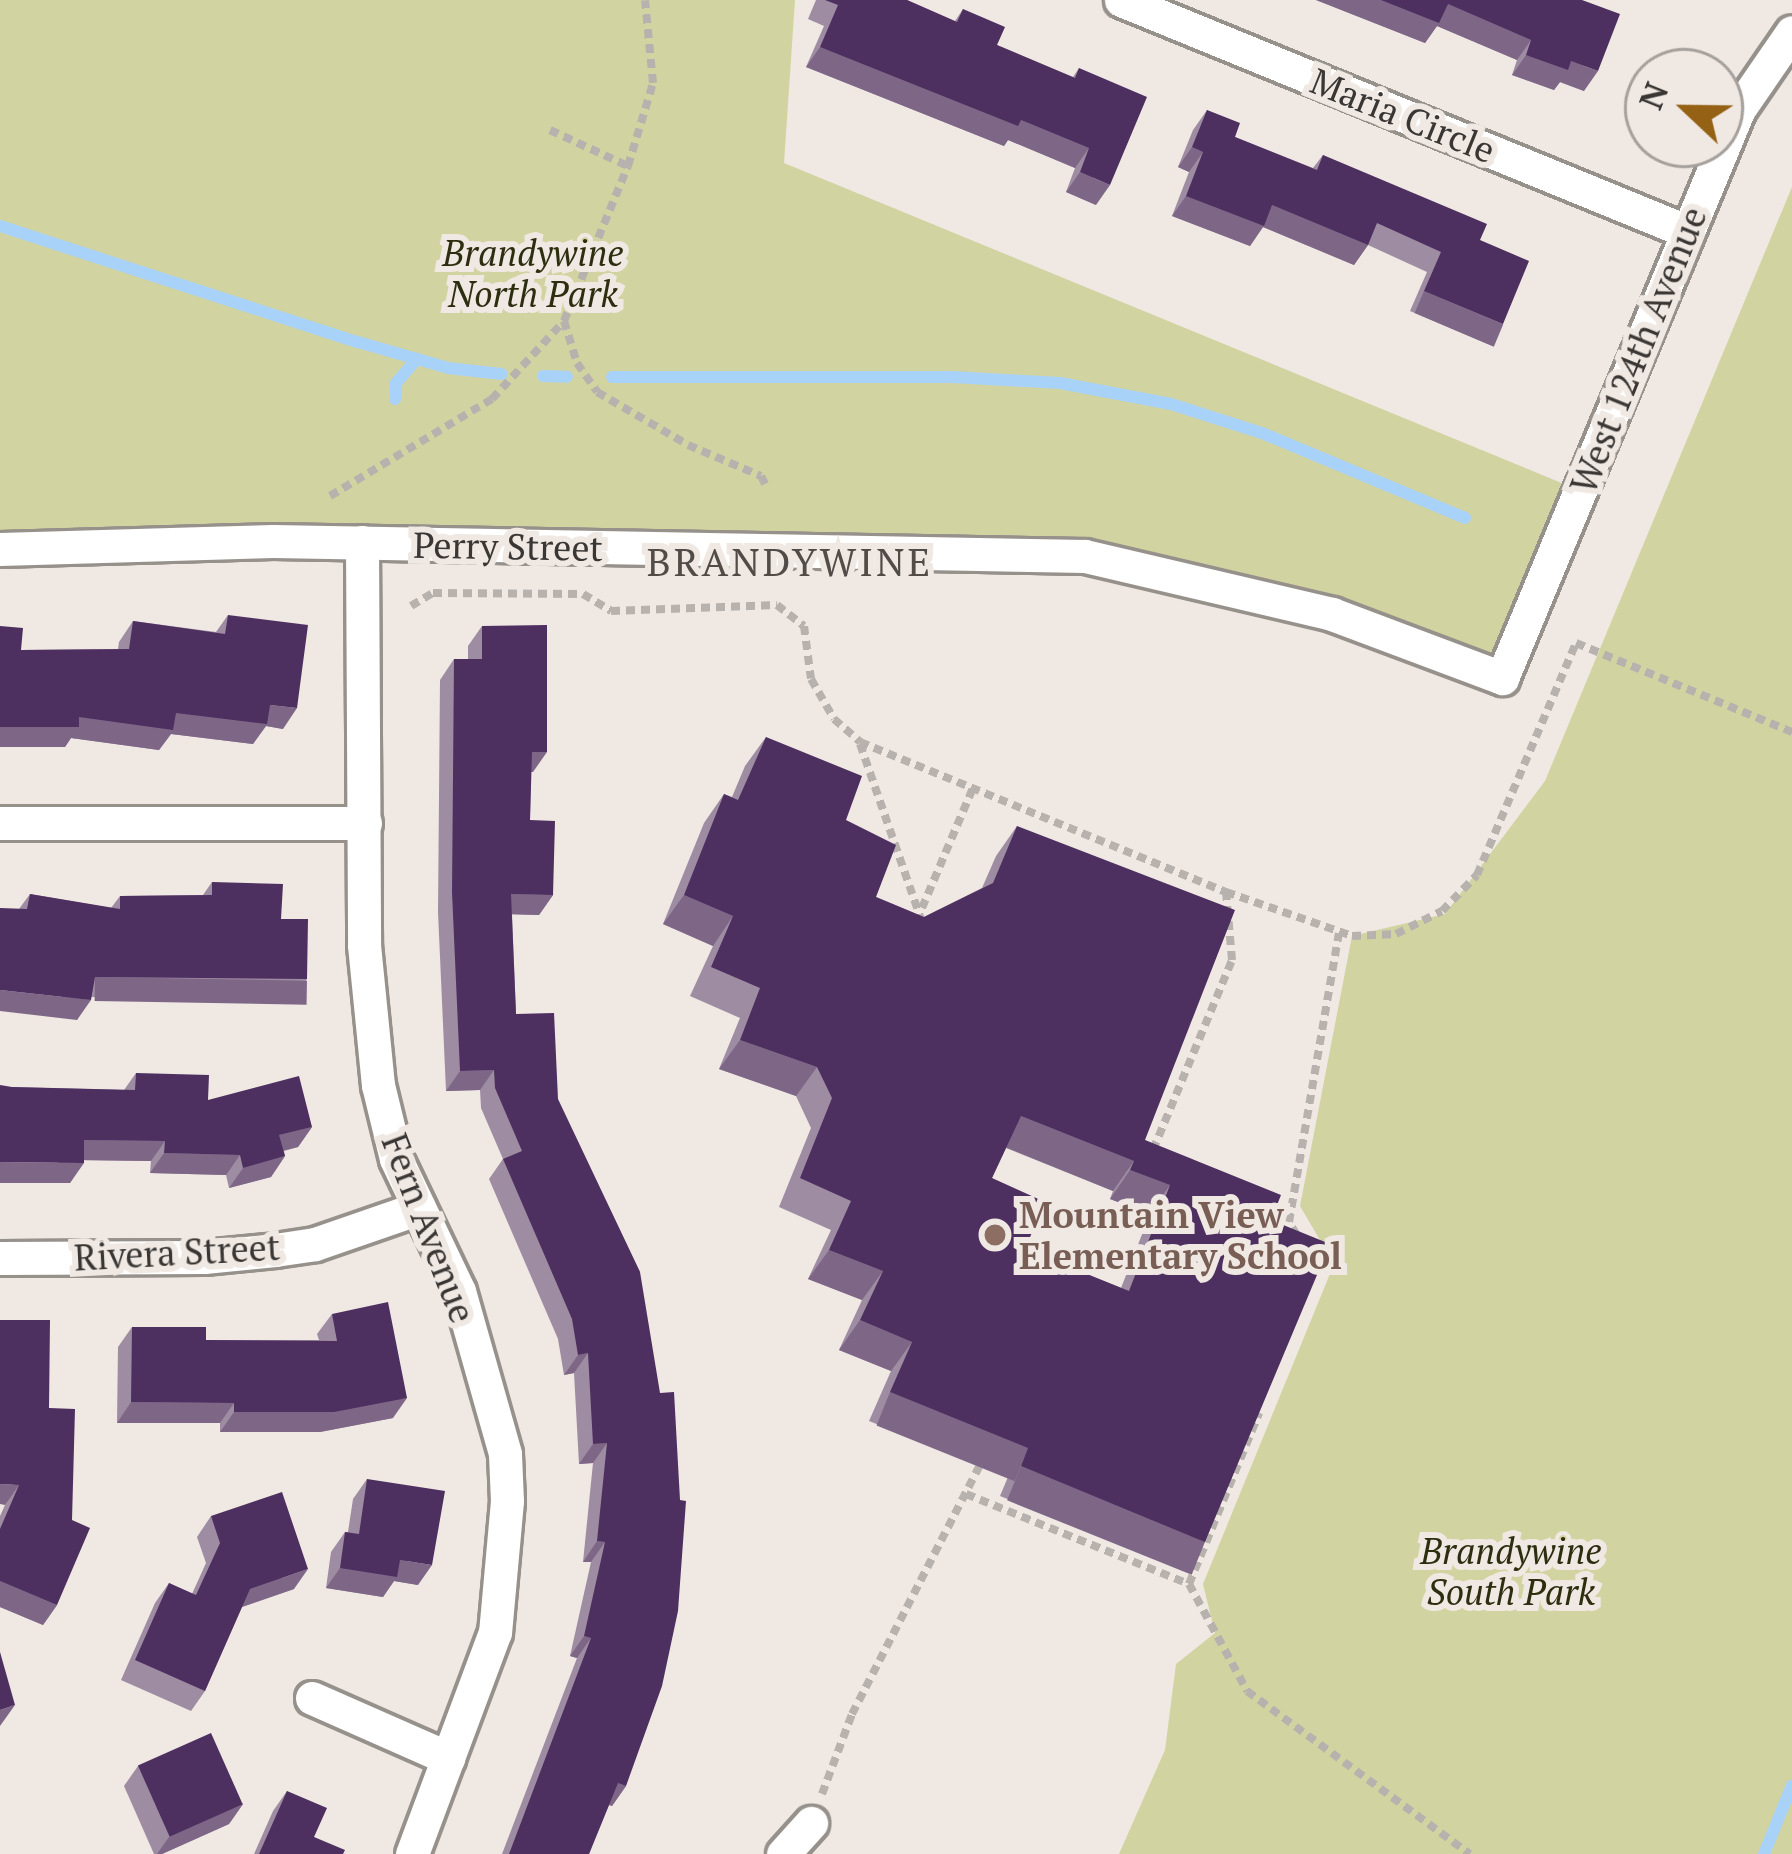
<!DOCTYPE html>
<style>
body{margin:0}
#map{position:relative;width:1792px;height:1854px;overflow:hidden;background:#efe8e3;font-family:"PT Serif",serif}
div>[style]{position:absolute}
.green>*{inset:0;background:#d1d3a0}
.stream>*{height:12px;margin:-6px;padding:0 6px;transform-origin:6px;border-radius:6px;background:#a9d2f9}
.path>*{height:8px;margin-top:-4px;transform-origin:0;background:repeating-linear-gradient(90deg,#b8b2ae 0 9px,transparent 0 15px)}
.roads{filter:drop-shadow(3px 0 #97918c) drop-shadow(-3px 0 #97918c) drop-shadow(0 3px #97918c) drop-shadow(0 -3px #97918c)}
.minor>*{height:33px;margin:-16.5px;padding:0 16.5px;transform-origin:16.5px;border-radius:16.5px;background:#fff}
.wall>*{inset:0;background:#9e8ca2}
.shaded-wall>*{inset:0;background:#7e6687;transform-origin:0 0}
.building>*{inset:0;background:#4d2f60;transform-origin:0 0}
.dots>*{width:33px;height:33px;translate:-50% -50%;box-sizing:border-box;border:6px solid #efe8e3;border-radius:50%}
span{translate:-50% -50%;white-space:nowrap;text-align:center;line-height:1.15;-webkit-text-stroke:12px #efe8e3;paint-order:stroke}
.street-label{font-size:36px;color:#393634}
.park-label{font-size:36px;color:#2d2e10;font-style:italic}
.education-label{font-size:36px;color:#785e54;font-weight:700}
.left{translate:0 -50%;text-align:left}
.neighbourhood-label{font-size:39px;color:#524c48;letter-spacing:3px}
.north{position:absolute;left:1624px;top:48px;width:120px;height:120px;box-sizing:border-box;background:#efe8e3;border:3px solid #a6a19d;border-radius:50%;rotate:292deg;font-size:33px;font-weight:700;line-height:48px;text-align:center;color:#393634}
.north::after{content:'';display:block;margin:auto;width:42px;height:54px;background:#956215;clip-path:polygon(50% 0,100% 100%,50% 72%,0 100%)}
</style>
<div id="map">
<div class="green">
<i style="clip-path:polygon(0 0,795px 0,784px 163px,1581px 491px,1502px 678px,1150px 568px,0 546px)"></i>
<i style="clip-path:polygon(1792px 187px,1792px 1854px,1119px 1854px,1165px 1750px,1176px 1664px,1215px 1633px,1203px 1584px,1334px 1264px,1300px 1206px,1352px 936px,1445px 914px,1545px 781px)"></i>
</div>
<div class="stream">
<i style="left:0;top:226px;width:376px;rotate:18deg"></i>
<i style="left:358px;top:342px;width:94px;rotate:16.1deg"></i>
<i style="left:448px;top:368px;width:54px;rotate:6.3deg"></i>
<i style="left:543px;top:376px;width:24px;rotate:2deg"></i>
<i style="left:612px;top:377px;width:340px"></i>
<i style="left:952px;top:377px;width:108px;rotate:3.2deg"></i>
<i style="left:1060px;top:383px;width:113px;rotate:10.7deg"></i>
<i style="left:1171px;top:404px;width:96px;rotate:17.7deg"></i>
<i style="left:1262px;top:433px;width:220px;rotate:22.7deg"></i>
<i style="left:395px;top:399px;width:16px;rotate:-86deg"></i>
<i style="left:396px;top:383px;width:32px;rotate:-49deg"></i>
<i style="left:1764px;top:1854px;width:74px;rotate:-67.9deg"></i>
</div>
<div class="path">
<i style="left:550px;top:130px;width:86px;rotate:24.8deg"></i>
<i style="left:564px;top:321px;width:44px;rotate:72.8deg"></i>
<i style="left:577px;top:363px;width:35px;rotate:55deg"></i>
<i style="left:597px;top:392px;width:105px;rotate:30.2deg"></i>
<i style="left:688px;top:445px;width:79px;rotate:23deg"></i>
<i style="left:761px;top:476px;width:13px;rotate:63deg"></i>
<i style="left:330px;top:496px;width:189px;rotate:-30.9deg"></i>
<i style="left:492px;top:399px;width:106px;rotate:-47.3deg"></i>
<i style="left:564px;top:321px;width:168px;rotate:-67.6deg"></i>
<i style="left:628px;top:166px;width:87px;rotate:-73.2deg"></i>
<i style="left:653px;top:83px;width:83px;rotate:-95.5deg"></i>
<i style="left:411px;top:606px;width:26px;rotate:-31deg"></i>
<i style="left:433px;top:593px;width:150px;rotate:0.4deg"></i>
<i style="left:583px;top:594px;width:33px;rotate:31deg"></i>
<i style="left:611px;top:611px;width:166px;rotate:-2.1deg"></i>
<i style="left:777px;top:605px;width:34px;rotate:38deg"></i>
<i style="left:804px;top:626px;width:53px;rotate:82.5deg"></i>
<i style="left:811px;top:679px;width:46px;rotate:60.1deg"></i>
<i style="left:834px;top:719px;width:35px;rotate:41deg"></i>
<i style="left:860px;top:742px;width:396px;rotate:22.3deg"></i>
<i style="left:1226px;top:892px;width:133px;rotate:19.2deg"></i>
<i style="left:1352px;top:936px;width:44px;rotate:-2.6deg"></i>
<i style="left:1396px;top:934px;width:51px;rotate:-26.6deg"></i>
<i style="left:1442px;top:911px;width:50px;rotate:-45.8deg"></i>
<i style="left:1477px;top:875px;width:252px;rotate:-66.9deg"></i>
<i style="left:1576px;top:643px;width:234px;rotate:22.4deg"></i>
<i style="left:860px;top:744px;width:188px;rotate:70.8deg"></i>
<i style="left:922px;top:908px;width:130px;rotate:-67deg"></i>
<i style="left:1153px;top:1150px;width:206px;rotate:-67.4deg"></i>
<i style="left:1232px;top:960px;width:68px;rotate:-95deg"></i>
<i style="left:1297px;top:1235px;width:15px;rotate:-122deg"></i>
<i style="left:1289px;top:1222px;width:293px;rotate:-80.2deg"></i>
<i style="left:966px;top:1494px;width:240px;rotate:22deg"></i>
<i style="left:1189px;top:1584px;width:122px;rotate:61.5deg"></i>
<i style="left:1247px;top:1691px;width:276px;rotate:36.2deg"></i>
<i style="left:1189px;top:1584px;width:185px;rotate:-67.7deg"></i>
<i style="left:822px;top:1794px;width:85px;rotate:-69.4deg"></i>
<i style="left:852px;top:1714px;width:284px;rotate:-62.8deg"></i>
</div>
<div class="roads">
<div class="minor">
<i style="left:1121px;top:0;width:610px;rotate:22.24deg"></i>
<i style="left:362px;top:542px;width:403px;rotate:89.7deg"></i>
<i style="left:364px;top:945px;width:141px;rotate:84.3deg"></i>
<i style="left:378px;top:1085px;width:76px;rotate:76.3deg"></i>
<i style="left:396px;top:1159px;width:146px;rotate:64.5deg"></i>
<i style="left:459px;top:1291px;width:169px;rotate:74.2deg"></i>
<i style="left:505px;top:1454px;width:47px;rotate:87.6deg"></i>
<i style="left:507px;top:1501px;width:132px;rotate:95.2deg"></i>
<i style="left:495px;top:1632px;width:237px;rotate:110.5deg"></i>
<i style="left:0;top:549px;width:273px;rotate:-1.7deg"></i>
<i style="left:273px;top:541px;width:812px;rotate:1.06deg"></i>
<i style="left:1085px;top:556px;width:254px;rotate:13.2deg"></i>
<i style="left:1332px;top:614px;width:182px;rotate:20.6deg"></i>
<i style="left:1502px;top:678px;width:616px;rotate:-67.39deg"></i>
<i style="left:1739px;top:109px;width:93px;rotate:-55.5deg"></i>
<i style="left:0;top:823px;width:365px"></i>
<i style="left:0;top:1258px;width:204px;rotate:-0.3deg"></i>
<i style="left:204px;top:1257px;width:71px;rotate:-5.6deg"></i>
<i style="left:275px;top:1250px;width:40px;rotate:-8.5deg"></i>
<i style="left:315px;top:1244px;width:110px;rotate:-19.1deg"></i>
<i style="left:312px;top:1698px;width:149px;rotate:23.8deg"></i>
<i style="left:783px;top:1854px;width:42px;rotate:-47.9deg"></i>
</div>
</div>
<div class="wall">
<i style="clip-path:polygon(816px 0,907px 0,955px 21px,963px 9px,997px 45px,1073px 77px,1079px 68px,1096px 205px,1066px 192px,1075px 168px,1008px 140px,1004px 146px,806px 67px,824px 26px,808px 19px)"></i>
<i style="clip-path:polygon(1316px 0,1582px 0,1584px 91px,1560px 82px,1554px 90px,1512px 75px,1517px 60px,1437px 26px,1425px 43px)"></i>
<i style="clip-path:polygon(1207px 110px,1235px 137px,1313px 168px,1323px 155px,1480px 240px,1503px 324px,1488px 344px,1410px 311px,1427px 272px,1368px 245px,1354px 265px,1263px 227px,1250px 246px,1172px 216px,1189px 172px,1178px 167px,1193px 130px)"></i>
<i style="clip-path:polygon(228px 615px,283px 729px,266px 726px,253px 744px,171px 734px,159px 750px,71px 738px,65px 747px,21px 650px,118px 649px,119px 642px,133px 621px,216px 632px)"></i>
<i style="clip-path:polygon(482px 626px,533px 772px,531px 772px,530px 820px,553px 895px,539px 915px,512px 914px,516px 1014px,640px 1272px,626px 1786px,612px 1806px,609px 1805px,589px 1854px,502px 1854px,577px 1658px,570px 1656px,591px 1562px,583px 1562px,593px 1463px,579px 1464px,574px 1373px,564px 1375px,558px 1339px,489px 1179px,503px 1159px,481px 1108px,480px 1090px,446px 1091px,438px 912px,440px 680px,454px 659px,468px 659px,468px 646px)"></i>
<i style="clip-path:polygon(evenodd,766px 737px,846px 820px,876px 897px,924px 917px,982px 888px,996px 856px,1017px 826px,1145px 1140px,1271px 1220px,1205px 1542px,1184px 1571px,1000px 1496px,1008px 1477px,869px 1421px,891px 1371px,839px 1350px,862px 1300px,808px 1279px,831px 1230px,779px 1207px,811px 1128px,796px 1096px,719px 1069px,740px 1018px,690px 996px,713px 946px,663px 924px,704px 823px,724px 794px,732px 797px,745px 766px,766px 737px,1006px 1148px,1113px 1191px,1110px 1199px,1150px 1214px,1121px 1288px,1025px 1249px,992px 1178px,1006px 1148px)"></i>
<i style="clip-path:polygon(212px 882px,281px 919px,307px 979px,293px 999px,91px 997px,77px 1020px,19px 909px,30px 894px,111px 908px,120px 896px,203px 895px)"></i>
<i style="clip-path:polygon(136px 1073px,208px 1100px,312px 1127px,298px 1147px,284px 1151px,285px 1156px,271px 1177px,229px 1188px,226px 1175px,150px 1173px,151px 1161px,84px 1160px,70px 1183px,12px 1087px,124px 1090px)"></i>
<i style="clip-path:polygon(332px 1314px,393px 1418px,320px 1432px,220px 1432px,220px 1423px,117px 1423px,118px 1347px,132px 1327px,206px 1340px,319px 1340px,317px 1334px)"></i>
<i style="clip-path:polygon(49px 1408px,57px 1605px,43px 1625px,0 1607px,0 1516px)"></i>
<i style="clip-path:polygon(367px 1479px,418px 1585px,394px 1581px,383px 1597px,326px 1588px,331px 1552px,345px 1532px,348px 1532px,353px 1499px)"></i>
<i style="clip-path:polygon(211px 1516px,294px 1589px,242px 1607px,205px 1691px,191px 1711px,121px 1680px,155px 1603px,169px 1583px,192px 1594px,206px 1563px,197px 1537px)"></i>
<i style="clip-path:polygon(138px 1766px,243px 1804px,229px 1824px,162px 1854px,154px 1854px,124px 1786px)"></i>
<i style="clip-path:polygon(287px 1791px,314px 1837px,343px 1854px,254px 1854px,273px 1811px)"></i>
</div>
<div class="shaded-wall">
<i style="clip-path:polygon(1316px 0,1381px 0,1448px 4px,1531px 40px,1517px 60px,1437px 26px,1425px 43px)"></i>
<i style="clip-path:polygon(820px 47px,1021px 120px,1089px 148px,1075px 168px,1008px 140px,1004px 146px,806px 67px)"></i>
<i style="clip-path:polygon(1526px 55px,1571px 61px,1598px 71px,1584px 91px,1560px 82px,1554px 90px,1512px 75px)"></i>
<i style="clip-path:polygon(1192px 147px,1203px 152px,1189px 172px,1178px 167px)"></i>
<i style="clip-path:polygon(1080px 172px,1110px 185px,1096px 205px,1066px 192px)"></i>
<i style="clip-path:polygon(1186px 196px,1272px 205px,1368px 245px,1354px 265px,1263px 227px,1250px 246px,1172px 216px)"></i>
<i style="left:1424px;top:291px;width:86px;height:24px;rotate:23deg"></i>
<i style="clip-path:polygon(270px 705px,297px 708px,283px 729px,266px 726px,253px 744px,171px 734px,159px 750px,71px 738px,65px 747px,0 747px,0 727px,79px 717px,176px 713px)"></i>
<i style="clip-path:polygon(532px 752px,547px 752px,533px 772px,518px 772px)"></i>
<i style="clip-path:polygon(511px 894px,553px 895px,539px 915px,497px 914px)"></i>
<i style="clip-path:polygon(684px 895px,733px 916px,713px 946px,663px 924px)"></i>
<i style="left:95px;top:977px;width:212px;height:24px;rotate:1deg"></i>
<i style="clip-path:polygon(0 990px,91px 1000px,77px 1020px,0 1011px)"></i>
<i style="clip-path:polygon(740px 1040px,817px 1067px,796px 1096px,719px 1069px)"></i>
<i style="clip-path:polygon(494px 1070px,480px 1090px,446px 1091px,460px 1071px)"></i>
<i style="clip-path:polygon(1021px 1116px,1134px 1161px,1113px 1191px,1000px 1145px)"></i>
<i style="clip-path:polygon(312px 1127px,298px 1147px,265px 1155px,279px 1135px)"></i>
<i style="clip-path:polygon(84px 1140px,165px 1141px,151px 1161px,70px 1160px)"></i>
<i style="clip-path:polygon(164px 1153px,240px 1155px,226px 1175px,150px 1173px)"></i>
<i style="clip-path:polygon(285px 1156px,271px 1177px,229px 1188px,243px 1168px)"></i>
<i style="clip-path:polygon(0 1162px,84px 1163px,70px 1183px,0 1183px)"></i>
<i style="clip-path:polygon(1130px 1170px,1170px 1185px,1150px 1214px,1110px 1199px)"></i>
<i style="clip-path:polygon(829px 1250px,883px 1271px,862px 1300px,808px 1279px)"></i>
<i style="clip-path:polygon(860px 1320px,912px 1342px,891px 1371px,839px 1350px)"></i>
<i style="clip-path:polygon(588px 1353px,574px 1373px,564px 1375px,578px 1355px)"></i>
<i style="left:890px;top:1392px;width:149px;height:36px;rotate:22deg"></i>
<i style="clip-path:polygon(407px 1398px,393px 1418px,320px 1432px,220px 1432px,234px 1412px)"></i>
<i style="clip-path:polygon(131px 1402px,234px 1403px,220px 1423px,117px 1423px)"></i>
<i style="clip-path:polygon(607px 1443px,593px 1463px,579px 1464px,593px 1444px)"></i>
<i style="left:1021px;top:1466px;width:199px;height:37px;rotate:22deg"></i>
<i style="clip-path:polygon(0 1484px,19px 1485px,5px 1505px,0 1504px)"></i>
<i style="clip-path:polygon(597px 1541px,605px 1542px,591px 1562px,583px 1562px)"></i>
<i style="clip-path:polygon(400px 1560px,432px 1565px,418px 1585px,394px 1581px,383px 1597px,326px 1588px,340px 1568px)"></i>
<i style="clip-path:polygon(308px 1569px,294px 1589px,236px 1609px,250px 1589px)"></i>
<i style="clip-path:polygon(0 1581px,57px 1605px,43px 1625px,0 1607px)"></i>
<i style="clip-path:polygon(584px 1636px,591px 1638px,577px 1658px,570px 1656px)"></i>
<i style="clip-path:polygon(15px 1705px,0 1726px,0 1710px)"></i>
<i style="clip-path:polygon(618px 1783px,626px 1786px,612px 1806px,604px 1803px)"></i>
<i style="clip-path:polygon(243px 1804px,229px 1824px,162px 1854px,157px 1854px,169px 1837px)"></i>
</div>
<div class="building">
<i style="clip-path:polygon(825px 0,907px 0,957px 22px,963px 9px,1005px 27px,997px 45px,1075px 78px,1079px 68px,1147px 97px,1110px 185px,1080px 172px,1089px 148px,1021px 120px,1018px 126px,820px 47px,838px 5px)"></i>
<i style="clip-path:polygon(1381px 0,1582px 0,1620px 14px,1598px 71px,1571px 61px,1568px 70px,1526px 55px,1531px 40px,1448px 4px,1439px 23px)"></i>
<i style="clip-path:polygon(1207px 110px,1240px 123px,1235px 137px,1317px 170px,1323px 155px,1487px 224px,1480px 240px,1529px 261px,1503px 324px,1424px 291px,1441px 252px,1377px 223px,1368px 245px,1272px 205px,1264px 226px,1186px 196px,1203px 152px,1192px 147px)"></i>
<i style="clip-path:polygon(228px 615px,308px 625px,297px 708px,270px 705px,267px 724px,176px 713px,173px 730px,79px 717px,79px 727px,0 727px,0 626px,23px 628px,21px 650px,129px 649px,133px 621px,225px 634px)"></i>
<i style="clip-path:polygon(547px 625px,547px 752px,532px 752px,530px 820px,555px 821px,553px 895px,511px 894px,516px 1014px,554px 1013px,558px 1099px,640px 1272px,660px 1393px,674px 1392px,680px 1500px,686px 1501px,678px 1611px,662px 1686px,626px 1786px,618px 1783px,589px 1854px,509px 1854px,591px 1638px,584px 1636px,605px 1542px,597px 1541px,607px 1443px,593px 1444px,588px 1353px,578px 1355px,572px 1319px,503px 1159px,522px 1151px,495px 1088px,494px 1070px,460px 1071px,452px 892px,454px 659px,482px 659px,482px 626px)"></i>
<i style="clip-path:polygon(evenodd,766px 737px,862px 776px,846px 820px,896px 845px,876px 897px,924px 917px,993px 883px,1017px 826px,1235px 910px,1145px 1140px,1281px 1195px,1271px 1220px,1330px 1244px,1205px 1542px,1021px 1466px,1028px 1448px,890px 1392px,912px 1342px,860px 1320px,883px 1271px,829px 1250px,851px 1201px,800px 1178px,832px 1098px,817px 1067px,740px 1040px,760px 988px,711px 967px,733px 916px,684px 895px,724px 794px,738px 800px,766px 737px,1021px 1116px,1134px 1161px,1130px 1170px,1170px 1185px,1129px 1291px,1025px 1249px,1045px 1202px,992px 1178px,1021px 1116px)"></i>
<i style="clip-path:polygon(212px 882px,283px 884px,281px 919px,308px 919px,307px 979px,95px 977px,91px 1000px,0 990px,0 908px,27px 909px,30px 894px,120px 909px,120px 896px,212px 895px)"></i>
<i style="clip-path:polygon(136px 1073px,209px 1075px,208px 1100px,299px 1076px,312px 1127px,279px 1135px,285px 1156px,243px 1168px,240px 1155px,164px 1153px,165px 1141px,84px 1140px,84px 1163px,0 1162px,0 1085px,12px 1087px,135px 1090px)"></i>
<i style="clip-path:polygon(388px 1302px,407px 1398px,334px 1412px,234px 1412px,234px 1403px,131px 1402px,132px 1327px,206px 1327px,206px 1340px,337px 1341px,332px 1314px)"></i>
<i style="clip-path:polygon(0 1320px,50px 1320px,49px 1408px,75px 1409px,72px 1520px,90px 1528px,57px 1605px,0 1581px,0 1529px,19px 1485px,0 1484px)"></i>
<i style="clip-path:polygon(367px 1479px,445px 1491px,432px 1565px,400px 1560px,397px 1577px,340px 1568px,345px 1532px,359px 1534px)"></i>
<i style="clip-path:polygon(282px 1492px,308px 1569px,250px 1589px,205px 1691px,135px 1660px,169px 1583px,196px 1595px,220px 1543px,211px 1516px)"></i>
<i style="clip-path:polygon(0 1652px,15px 1705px,0 1710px)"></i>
<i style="left:211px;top:1733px;width:78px;height:80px;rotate:66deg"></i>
<i style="clip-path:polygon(287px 1791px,327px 1808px,314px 1837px,345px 1850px,343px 1854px,259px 1854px)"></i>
</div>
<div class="dots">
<i style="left:995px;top:1235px;background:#8d6e63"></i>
</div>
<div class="street-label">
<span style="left:1403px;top:115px;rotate:22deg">Maria Circle</span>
<span style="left:1638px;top:350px;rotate:-68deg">West 124th Avenue</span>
<span style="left:508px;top:546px;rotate:1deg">Perry Street</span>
<span style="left:429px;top:1228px;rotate:69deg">Fern Avenue</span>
<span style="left:177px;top:1252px;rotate:-3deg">Rivera Street</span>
</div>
<div class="park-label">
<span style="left:533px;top:273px">Brandywine<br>North Park</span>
<span style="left:1511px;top:1571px">Brandywine<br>South Park</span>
</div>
<div class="education-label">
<span class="left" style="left:1019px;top:1235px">Mountain View<br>Elementary School</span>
</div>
<div class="neighbourhood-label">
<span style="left:790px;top:561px">BRANDYWINE</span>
</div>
<div class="north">N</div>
</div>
